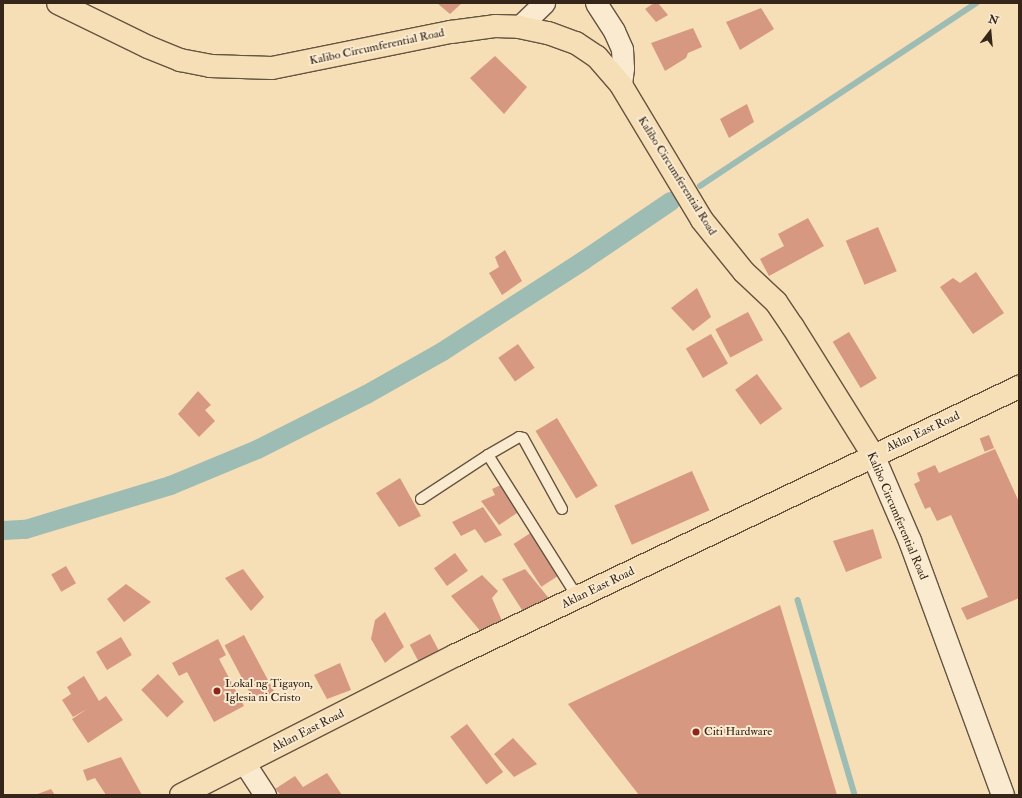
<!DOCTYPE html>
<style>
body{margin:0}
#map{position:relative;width:1022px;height:798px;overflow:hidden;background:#f6deb7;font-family:"IM FELL Double Pica",serif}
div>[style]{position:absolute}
.stream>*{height:5.5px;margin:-2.75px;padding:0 2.75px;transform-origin:2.75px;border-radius:2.75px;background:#9dbcb3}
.canal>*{height:19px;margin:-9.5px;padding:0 9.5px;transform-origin:9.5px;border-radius:9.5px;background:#9dbcb3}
.building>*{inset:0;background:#d79882;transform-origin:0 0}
.roads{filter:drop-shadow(1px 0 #655440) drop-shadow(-1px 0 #655440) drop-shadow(0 1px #655440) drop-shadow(0 -1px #655440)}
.service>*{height:10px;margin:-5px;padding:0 5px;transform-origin:5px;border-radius:5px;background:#f9ead0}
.minor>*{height:21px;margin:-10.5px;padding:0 10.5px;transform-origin:10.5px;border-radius:10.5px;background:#f9ead0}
.secondary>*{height:22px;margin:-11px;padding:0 11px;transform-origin:11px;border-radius:11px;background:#f9ead0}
.primary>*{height:22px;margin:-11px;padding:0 11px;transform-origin:11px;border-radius:11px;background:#f6deb7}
.dots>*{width:11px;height:11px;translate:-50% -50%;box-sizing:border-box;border:2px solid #f9ead0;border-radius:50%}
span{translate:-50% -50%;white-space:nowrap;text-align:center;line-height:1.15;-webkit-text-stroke:4px #f9ead0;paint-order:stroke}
.street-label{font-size:12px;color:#352619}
.poi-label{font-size:12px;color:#352619}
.left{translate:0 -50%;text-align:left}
.frame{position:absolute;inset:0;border:4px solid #352619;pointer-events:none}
.north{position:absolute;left:970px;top:12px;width:40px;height:40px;-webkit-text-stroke:3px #f9ead0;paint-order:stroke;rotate:16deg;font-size:11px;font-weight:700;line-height:16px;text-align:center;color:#352619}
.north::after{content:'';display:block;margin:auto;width:14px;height:18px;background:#352619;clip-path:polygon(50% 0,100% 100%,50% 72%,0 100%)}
</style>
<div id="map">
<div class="stream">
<i style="left:700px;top:186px;width:331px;rotate:-33.5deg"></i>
<i style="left:798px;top:600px;width:203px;rotate:73.7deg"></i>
</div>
<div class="canal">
<i style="left:3px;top:530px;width:22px;rotate:-3deg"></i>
<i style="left:25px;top:529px;width:152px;rotate:-16.9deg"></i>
<i style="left:170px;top:485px;width:94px;rotate:-22.5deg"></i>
<i style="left:257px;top:449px;width:122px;rotate:-26.8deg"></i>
<i style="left:366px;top:394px;width:87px;rotate:-29.5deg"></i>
<i style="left:442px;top:351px;width:168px;rotate:-32.8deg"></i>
<i style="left:583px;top:260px;width:105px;rotate:-34.1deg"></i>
</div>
<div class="building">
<i style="clip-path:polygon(437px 3px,462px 3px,450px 14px)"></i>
<i style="clip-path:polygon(654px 3px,658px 3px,668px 15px,656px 22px,645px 9px)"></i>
<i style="clip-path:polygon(761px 8px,774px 29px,740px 50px,726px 22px)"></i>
<i style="clip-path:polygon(693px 28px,702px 47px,688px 53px,686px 58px,665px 71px,651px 43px)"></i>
<i style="clip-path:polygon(495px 56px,527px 87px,504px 114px,470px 78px)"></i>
<i style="clip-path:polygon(747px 104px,754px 122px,729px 138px,720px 119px)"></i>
<i style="clip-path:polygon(808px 218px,824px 246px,769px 276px,760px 259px,784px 246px,778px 234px)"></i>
<i style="left:878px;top:227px;width:48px;height:35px;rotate:67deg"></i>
<i style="clip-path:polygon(505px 250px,522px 281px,502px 295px,489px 273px,499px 267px,495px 257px)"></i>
<i style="clip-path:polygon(976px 272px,1004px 313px,973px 334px,940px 287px,953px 278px,960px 283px)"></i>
<i style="clip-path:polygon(697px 288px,711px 317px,693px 331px,671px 308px)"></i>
<i style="left:748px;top:312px;width:32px;height:37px;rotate:62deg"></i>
<i style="left:849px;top:332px;width:54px;height:19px;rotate:59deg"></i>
<i style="left:711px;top:334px;width:34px;height:29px;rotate:60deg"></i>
<i style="left:518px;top:344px;width:29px;height:24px;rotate:55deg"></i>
<i style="left:757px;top:374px;width:43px;height:27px;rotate:54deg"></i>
<i style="clip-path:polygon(198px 391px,211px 405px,205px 410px,215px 421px,199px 437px,178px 414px)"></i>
<i style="left:557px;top:418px;width:79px;height:25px;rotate:59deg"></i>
<i style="left:989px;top:435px;width:14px;height:10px;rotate:69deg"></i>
<i style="clip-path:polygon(995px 449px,1019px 502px,1019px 598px,967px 620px,961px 608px,988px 597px,951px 515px,937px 521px,930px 507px,925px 509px,914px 484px,920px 481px,917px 473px,935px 465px,939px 473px)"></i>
<i style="left:692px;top:471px;width:43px;height:85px;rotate:66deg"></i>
<i style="clip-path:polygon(400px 478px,421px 516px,399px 527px,376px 493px)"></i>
<i style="clip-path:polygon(503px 484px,520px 511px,499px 525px,481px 501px,495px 495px,492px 489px)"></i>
<i style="clip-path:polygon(483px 507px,502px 535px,485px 543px,475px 529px,461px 536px,452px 522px)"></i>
<i style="clip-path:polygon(873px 529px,882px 558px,846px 572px,833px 541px)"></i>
<i style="left:532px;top:532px;width:51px;height:22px;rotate:57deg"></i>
<i style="left:455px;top:553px;width:22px;height:26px;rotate:54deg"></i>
<i style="left:66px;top:566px;width:20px;height:17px;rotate:60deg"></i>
<i style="clip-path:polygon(243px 569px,264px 597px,251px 611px,225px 578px)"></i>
<i style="clip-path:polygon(525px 569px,552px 602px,524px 613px,502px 579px)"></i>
<i style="clip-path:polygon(482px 575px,498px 591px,492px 598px,502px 621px,482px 633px,451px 596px)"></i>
<i style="clip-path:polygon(126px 584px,151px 602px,124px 622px,107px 599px)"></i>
<i style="clip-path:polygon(780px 605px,837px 795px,639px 795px,568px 704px)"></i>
<i style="clip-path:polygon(385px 612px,404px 647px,385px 663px,371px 639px,375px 620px)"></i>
<i style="left:430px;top:634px;width:24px;height:23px;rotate:62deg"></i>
<i style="left:244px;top:635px;width:64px;height:22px;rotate:62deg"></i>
<i style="left:121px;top:637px;width:21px;height:29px;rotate:59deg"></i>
<i style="clip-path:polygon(218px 639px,226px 655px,219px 659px,244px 706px,214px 722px,187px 672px,179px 676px,172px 663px)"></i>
<i style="clip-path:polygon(340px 663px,351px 690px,327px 699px,314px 675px)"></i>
<i style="left:158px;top:674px;width:38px;height:23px;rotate:47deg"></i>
<i style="clip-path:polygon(84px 676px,99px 701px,106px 696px,123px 720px,88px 743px,72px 719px,87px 709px,73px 717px,62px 700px,71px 694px,67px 687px)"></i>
<i style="left:467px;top:724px;width:60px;height:21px;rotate:53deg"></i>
<i style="clip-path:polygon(513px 738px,537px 764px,514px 777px,494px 754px)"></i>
<i style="clip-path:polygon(121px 757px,142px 795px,106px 795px,95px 778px,87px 781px,83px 770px)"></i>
<i style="clip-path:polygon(327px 773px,342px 795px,281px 795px,275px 789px,295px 776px,303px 787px)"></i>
<i style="clip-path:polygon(51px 789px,55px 795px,35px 795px)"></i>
</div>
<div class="roads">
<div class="service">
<i style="left:488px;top:455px;width:169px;rotate:57.8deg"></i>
<i style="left:421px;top:499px;width:80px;rotate:-33.3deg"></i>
<i style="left:488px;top:455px;width:36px;rotate:-30deg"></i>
<i style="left:519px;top:437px;width:4px;rotate:14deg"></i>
<i style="left:523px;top:438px;width:81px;rotate:61.2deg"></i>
</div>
<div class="minor">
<i style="left:596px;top:3px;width:33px;rotate:57deg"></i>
<i style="left:614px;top:31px;width:20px;rotate:66deg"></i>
<i style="left:622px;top:49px;width:19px;rotate:87deg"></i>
<i style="left:623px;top:68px;width:17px;rotate:97deg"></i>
<i style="left:519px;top:27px;width:35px;rotate:-44deg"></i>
<i style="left:245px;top:764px;width:37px;rotate:57deg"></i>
</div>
<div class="secondary">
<i style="left:873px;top:455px;width:94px;rotate:66.7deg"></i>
<i style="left:910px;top:541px;width:270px;rotate:69.9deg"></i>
</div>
<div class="primary">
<i style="left:58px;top:3px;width:100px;rotate:26.1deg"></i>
<i style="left:148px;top:47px;width:35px;rotate:22deg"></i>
<i style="left:180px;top:60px;width:31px;rotate:11deg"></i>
<i style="left:210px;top:66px;width:62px;rotate:1.8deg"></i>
<i style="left:272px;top:68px;width:183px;rotate:-11.4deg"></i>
<i style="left:451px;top:32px;width:44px;rotate:-7.8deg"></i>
<i style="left:495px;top:26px;width:24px;rotate:2deg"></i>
<i style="left:519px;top:27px;width:30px;rotate:12deg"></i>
<i style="left:548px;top:33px;width:30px;rotate:20deg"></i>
<i style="left:576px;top:43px;width:25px;rotate:34deg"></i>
<i style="left:597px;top:57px;width:37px;rotate:49deg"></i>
<i style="left:621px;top:85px;width:157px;rotate:59deg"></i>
<i style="left:702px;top:220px;width:67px;rotate:51.1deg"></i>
<i style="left:744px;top:272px;width:44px;rotate:43.2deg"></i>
<i style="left:776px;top:302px;width:30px;rotate:56deg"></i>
<i style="left:793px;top:327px;width:151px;rotate:58deg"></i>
<i style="left:181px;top:795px;width:309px;rotate:-27deg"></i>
<i style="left:456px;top:655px;width:624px;rotate:-25.46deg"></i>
</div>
</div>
<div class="dots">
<i style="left:217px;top:691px;background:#8f2418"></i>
<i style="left:696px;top:732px;background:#8f2418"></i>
</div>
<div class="street-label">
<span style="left:377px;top:47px;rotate:-12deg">Kalibo Circumferential Road</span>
<span style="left:677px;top:176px;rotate:58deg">Kalibo Circumferential Road</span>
<span style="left:923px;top:432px;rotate:-25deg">Aklan East Road</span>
<span style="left:897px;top:516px;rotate:67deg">Kalibo Circumferential Road</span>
<span style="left:598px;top:588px;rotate:-26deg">Aklan East Road</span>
<span style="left:308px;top:731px;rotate:-27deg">Aklan East Road</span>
</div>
<div class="poi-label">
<span class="left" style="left:225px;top:691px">Lokal ng Tigayon,<br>Iglesia ni Cristo</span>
<span class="left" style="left:704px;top:732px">Citi Hardware</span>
</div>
<div class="frame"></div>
<div class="north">N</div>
</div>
